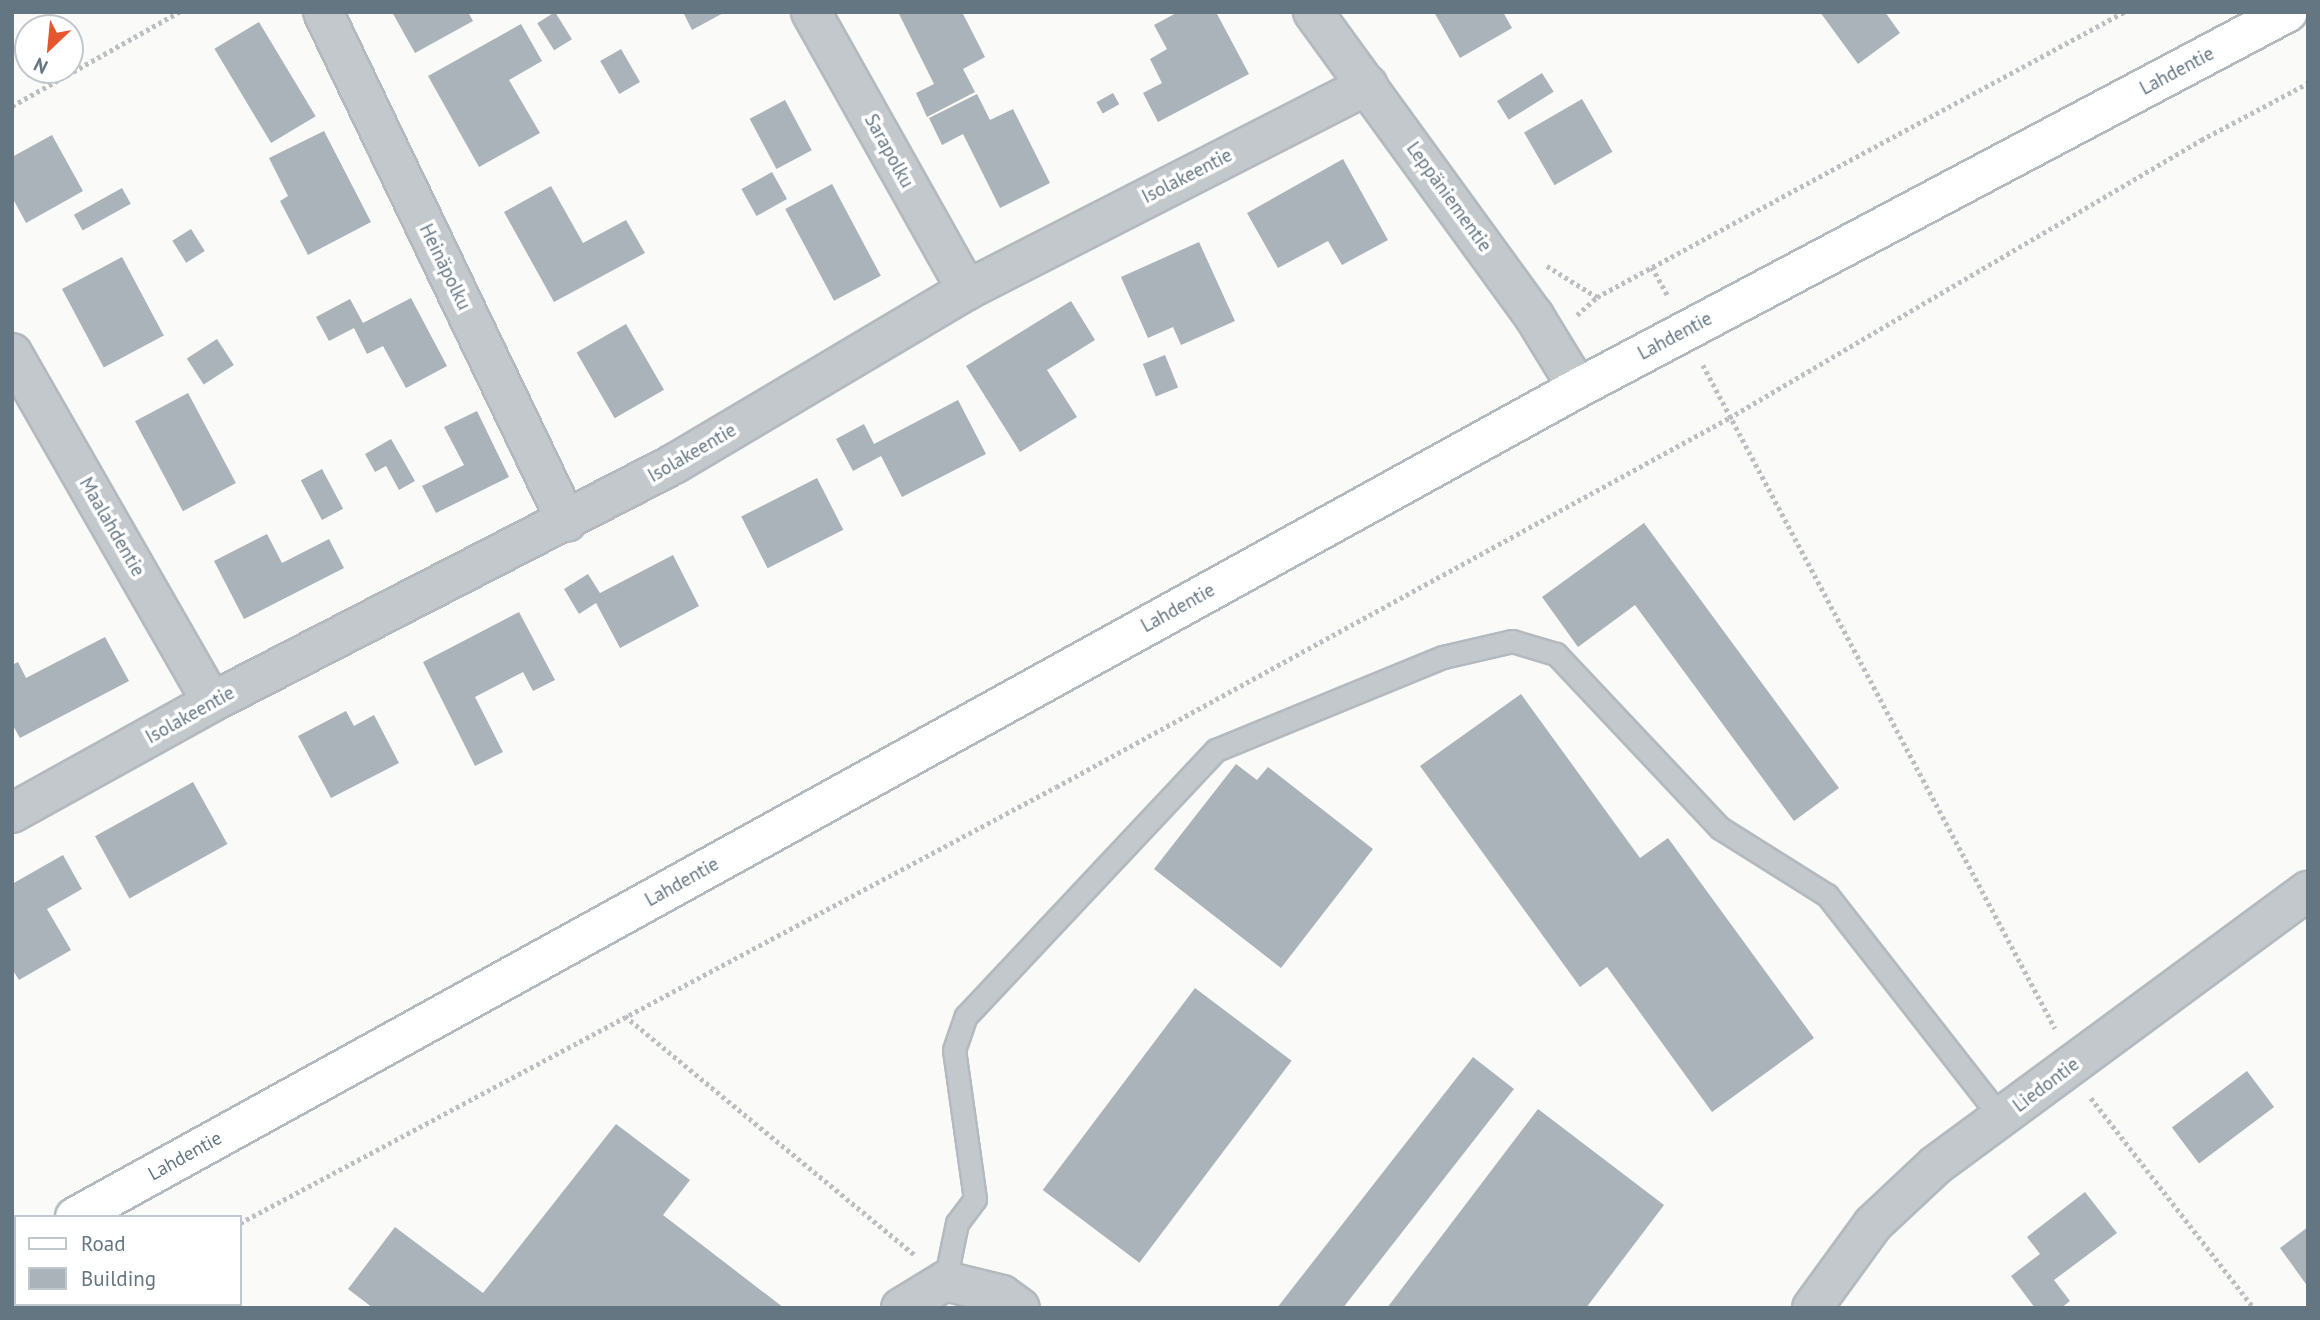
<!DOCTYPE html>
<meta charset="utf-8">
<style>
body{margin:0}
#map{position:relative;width:2320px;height:1320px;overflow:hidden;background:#fafaf8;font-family:"PT Sans",sans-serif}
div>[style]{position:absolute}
.building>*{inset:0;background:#aab3b9;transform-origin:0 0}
.path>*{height:4.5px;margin-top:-2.25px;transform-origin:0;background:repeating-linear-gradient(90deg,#bbbfc2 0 3.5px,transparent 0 7px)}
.roads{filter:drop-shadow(2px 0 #b3babf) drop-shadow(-2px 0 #b3babf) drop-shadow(0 2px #b3babf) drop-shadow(0 -2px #b3babf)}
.lane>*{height:21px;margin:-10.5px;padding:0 10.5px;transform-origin:10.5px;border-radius:10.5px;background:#c3c8cc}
.street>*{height:38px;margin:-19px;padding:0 19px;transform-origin:19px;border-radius:19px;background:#c3c8cc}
.secondary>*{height:38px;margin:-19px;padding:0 19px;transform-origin:19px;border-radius:19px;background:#fff}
span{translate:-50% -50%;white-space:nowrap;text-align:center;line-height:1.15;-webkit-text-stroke:7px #fff;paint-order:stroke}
.street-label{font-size:19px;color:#657683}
.frame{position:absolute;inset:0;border:14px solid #657683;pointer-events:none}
.legend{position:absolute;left:14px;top:1215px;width:228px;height:91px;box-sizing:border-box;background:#fff;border:2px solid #c1c8cd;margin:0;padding:9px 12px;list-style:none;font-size:21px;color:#657683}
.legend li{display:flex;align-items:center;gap:14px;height:35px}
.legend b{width:35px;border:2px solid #c1c8cd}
.north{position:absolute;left:14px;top:14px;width:70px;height:70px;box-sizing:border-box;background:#fff;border:2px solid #c1c8cd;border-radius:50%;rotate:206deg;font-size:19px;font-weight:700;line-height:28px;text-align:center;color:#657683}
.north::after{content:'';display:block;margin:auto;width:24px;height:32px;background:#e4572e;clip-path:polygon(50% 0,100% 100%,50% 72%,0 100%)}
</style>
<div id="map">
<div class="building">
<i style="clip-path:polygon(392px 12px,468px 12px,473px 21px,415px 53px)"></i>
<i style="left:555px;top:12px;width:32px;height:21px;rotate:58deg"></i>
<i style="clip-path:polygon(683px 12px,725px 12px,692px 30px)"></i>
<i style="clip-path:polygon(898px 12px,962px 12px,985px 57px,963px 69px,975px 92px,927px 117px,916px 93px,934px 84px)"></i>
<i style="clip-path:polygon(1178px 12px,1216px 12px,1249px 74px,1158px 122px,1143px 93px,1162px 83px,1150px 59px,1167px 49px,1154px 25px)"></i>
<i style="clip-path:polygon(1434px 12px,1503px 12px,1512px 28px,1460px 58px)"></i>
<i style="clip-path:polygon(1820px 12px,1885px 12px,1900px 33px,1858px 64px)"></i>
<i style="left:259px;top:22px;width:110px;height:52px;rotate:59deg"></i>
<i style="clip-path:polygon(521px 24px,542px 61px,509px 80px,540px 133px,479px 167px,428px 76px)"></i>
<i style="left:621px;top:49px;width:38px;height:24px;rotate:60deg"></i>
<i style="left:1542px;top:73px;width:22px;height:53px;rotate:58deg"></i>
<i style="left:1113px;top:93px;width:13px;height:19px;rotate:61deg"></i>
<i style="clip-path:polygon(977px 94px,990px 120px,1013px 109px,1050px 183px,1000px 208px,963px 134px,942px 145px,929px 118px)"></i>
<i style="left:1582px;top:99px;width:61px;height:67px;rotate:60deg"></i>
<i style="left:785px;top:100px;width:57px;height:40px;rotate:62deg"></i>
<i style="clip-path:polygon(324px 131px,371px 222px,308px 255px,280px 201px,288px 196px,269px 158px)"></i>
<i style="clip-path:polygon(52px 135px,83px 191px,26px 223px,12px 197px,12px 157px)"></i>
<i style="clip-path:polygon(1343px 159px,1388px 240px,1342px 265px,1328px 241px,1278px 268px,1247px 213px)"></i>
<i style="left:772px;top:172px;width:31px;height:35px;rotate:61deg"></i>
<i style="left:832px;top:184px;width:104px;height:53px;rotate:62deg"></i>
<i style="clip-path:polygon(551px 186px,583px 243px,626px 220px,645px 253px,554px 302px,504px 212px)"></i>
<i style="left:122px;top:188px;width:18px;height:55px;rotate:61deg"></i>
<i style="left:191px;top:229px;width:26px;height:22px;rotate:58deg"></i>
<i style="clip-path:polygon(1199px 242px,1235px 321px,1181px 345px,1173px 327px,1148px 338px,1121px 277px)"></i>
<i style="left:122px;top:257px;width:89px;height:68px;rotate:62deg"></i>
<i style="clip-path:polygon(411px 298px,447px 366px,406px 388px,383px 346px,367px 354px,354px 328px,329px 341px,316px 317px,350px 299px,363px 323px)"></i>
<i style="clip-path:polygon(1071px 301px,1095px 340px,1047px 370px,1077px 417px,1020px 452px,966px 366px)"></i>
<i style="left:626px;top:324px;width:76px;height:57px;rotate:60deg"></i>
<i style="left:217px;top:339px;width:31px;height:36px;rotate:57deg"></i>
<i style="left:1165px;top:355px;width:35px;height:24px;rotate:68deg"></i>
<i style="left:188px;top:393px;width:102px;height:60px;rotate:62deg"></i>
<i style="clip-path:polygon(958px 400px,986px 454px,902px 497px,881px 456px,853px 471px,836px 439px,864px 424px,874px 444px)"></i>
<i style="clip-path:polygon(477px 411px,509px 477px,436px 513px,422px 486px,464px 465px,444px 427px)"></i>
<i style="clip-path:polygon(391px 439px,415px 481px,399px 490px,386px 466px,375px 472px,365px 454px)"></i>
<i style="left:322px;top:469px;width:45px;height:24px;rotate:62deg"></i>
<i style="left:817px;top:478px;width:58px;height:85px;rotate:63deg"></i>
<i style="clip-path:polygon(1644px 523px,1839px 788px,1794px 821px,1635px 605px,1578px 647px,1542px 597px)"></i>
<i style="clip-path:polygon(267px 534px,282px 563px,329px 539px,344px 568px,244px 619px,214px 561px)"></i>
<i style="clip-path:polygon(673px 555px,699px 606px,620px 648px,596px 603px,579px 614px,564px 589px,588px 574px,600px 593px)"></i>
<i style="clip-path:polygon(519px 612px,555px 680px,533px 691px,523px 672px,475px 697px,503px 752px,475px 766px,423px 662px)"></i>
<i style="clip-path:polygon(105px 637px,129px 681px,20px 738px,12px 724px,12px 665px,18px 662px,26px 678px)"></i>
<i style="clip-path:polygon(1521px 694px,1640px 858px,1668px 838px,1814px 1038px,1712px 1112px,1607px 967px,1580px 987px,1420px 766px)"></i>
<i style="clip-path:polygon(346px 711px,354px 726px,374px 715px,399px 763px,331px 798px,298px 736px)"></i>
<i style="clip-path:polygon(1236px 764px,1257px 780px,1268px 767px,1373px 849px,1281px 968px,1154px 869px)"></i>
<i style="left:193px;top:782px;width:71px;height:112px;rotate:61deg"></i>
<i style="clip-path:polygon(63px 855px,82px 889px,47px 909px,71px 950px,19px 980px,12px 969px,12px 884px)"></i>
<i style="left:1195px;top:988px;width:121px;height:253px;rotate:37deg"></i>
<i style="left:1473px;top:1057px;width:52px;height:319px;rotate:38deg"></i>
<i style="left:2247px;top:1071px;width:45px;height:94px;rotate:53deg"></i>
<i style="clip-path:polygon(1538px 1109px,1664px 1205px,1586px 1308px,1387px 1308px)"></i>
<i style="clip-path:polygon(616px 1124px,690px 1180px,663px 1215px,784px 1308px,373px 1308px,348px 1289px,395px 1227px,483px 1293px)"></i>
<i style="clip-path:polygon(2085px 1192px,2117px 1233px,2054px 1280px,2070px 1301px,2061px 1308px,2035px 1308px,2011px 1276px,2040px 1254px,2027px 1237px)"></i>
<i style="clip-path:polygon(2308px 1227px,2308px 1287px,2280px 1248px)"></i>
</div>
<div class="path">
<i style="left:12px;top:106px;width:192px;rotate:-29.4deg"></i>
<i style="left:1547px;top:266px;width:59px;rotate:31.8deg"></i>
<i style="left:1652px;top:267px;width:35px;rotate:61deg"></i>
<i style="left:1577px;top:315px;width:27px;rotate:-42deg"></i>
<i style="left:1597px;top:297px;width:599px;rotate:-28.4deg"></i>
<i style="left:1703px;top:365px;width:751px;rotate:62.04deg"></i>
<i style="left:625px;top:1016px;width:377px;rotate:39.5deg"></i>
<i style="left:2091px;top:1098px;width:266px;rotate:52.2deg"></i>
<i style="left:240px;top:1223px;width:925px;rotate:-28.12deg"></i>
<i style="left:1056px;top:787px;width:768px;rotate:-28.74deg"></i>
<i style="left:1729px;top:418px;width:548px;rotate:-30.5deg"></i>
<i style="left:2201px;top:140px;width:121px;rotate:-28deg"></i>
<i style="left:83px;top:1308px;width:7px;rotate:-34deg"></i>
</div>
<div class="roads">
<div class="lane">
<i style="left:945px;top:1281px;width:59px;rotate:-78.3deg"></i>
<i style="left:957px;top:1223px;width:30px;rotate:-53deg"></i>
<i style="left:975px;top:1199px;width:150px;rotate:-98deg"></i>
<i style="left:954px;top:1050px;width:36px;rotate:-71deg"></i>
<i style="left:966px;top:1016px;width:365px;rotate:-46.8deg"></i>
<i style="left:1216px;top:750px;width:245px;rotate:-22.3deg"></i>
<i style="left:1443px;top:657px;width:71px;rotate:-13.1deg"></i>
<i style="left:1512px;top:641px;width:46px;rotate:16.5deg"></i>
<i style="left:1556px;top:654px;width:239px;rotate:46.7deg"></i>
<i style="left:1720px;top:828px;width:126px;rotate:32.1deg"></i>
<i style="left:1827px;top:895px;width:284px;rotate:52deg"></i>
</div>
<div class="street">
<i style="left:323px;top:12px;width:565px;rotate:64.43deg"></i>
<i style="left:811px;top:12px;width:319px;rotate:60.7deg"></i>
<i style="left:1313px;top:12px;width:376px;rotate:54deg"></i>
<i style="left:1534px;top:316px;width:84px;rotate:58.6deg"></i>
<i style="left:12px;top:353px;width:402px;rotate:60.2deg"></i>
<i style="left:12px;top:813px;width:229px;rotate:-29deg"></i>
<i style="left:212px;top:702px;width:520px;rotate:-27.26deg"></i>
<i style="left:674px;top:464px;width:341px;rotate:-30.7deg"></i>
<i style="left:967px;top:290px;width:450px;rotate:-27.1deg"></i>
<i style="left:901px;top:1308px;width:52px;rotate:-31.5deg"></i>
<i style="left:945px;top:1281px;width:59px;rotate:13.8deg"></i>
<i style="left:1002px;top:1295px;width:22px;rotate:36deg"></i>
<i style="left:1812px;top:1308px;width:104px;rotate:-54deg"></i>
<i style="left:1873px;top:1224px;width:86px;rotate:-43.1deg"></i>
<i style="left:1936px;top:1165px;width:462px;rotate:-36.4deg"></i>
</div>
<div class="secondary">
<i style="left:75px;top:1217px;width:1716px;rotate:-28.88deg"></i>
<i style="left:1578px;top:388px;width:803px;rotate:-27.9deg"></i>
<i style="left:12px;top:1251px;width:4px;rotate:-27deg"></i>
</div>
</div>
<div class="street-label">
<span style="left:2177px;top:71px;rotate:-28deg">Lahdentie</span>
<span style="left:889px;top:151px;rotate:61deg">Sarapolku</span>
<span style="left:1187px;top:176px;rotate:-27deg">Isolakeentie</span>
<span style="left:1449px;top:197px;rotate:54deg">Leppäniementie</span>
<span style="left:445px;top:267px;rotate:64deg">Heinäpolku</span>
<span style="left:1675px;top:336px;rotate:-28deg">Lahdentie</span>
<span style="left:692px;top:453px;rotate:-30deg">Isolakeentie</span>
<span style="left:112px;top:527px;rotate:60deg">Maalahdentie</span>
<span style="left:1178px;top:608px;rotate:-29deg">Lahdentie</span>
<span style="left:190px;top:715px;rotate:-29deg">Isolakeentie</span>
<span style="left:682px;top:882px;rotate:-29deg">Lahdentie</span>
<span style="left:2046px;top:1085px;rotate:-37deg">Liedontie</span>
<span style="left:185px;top:1156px;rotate:-29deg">Lahdentie</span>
</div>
<div class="frame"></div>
<ul class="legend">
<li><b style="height:9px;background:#fff"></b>Road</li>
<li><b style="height:19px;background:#aab3b9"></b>Building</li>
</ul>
<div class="north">N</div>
</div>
